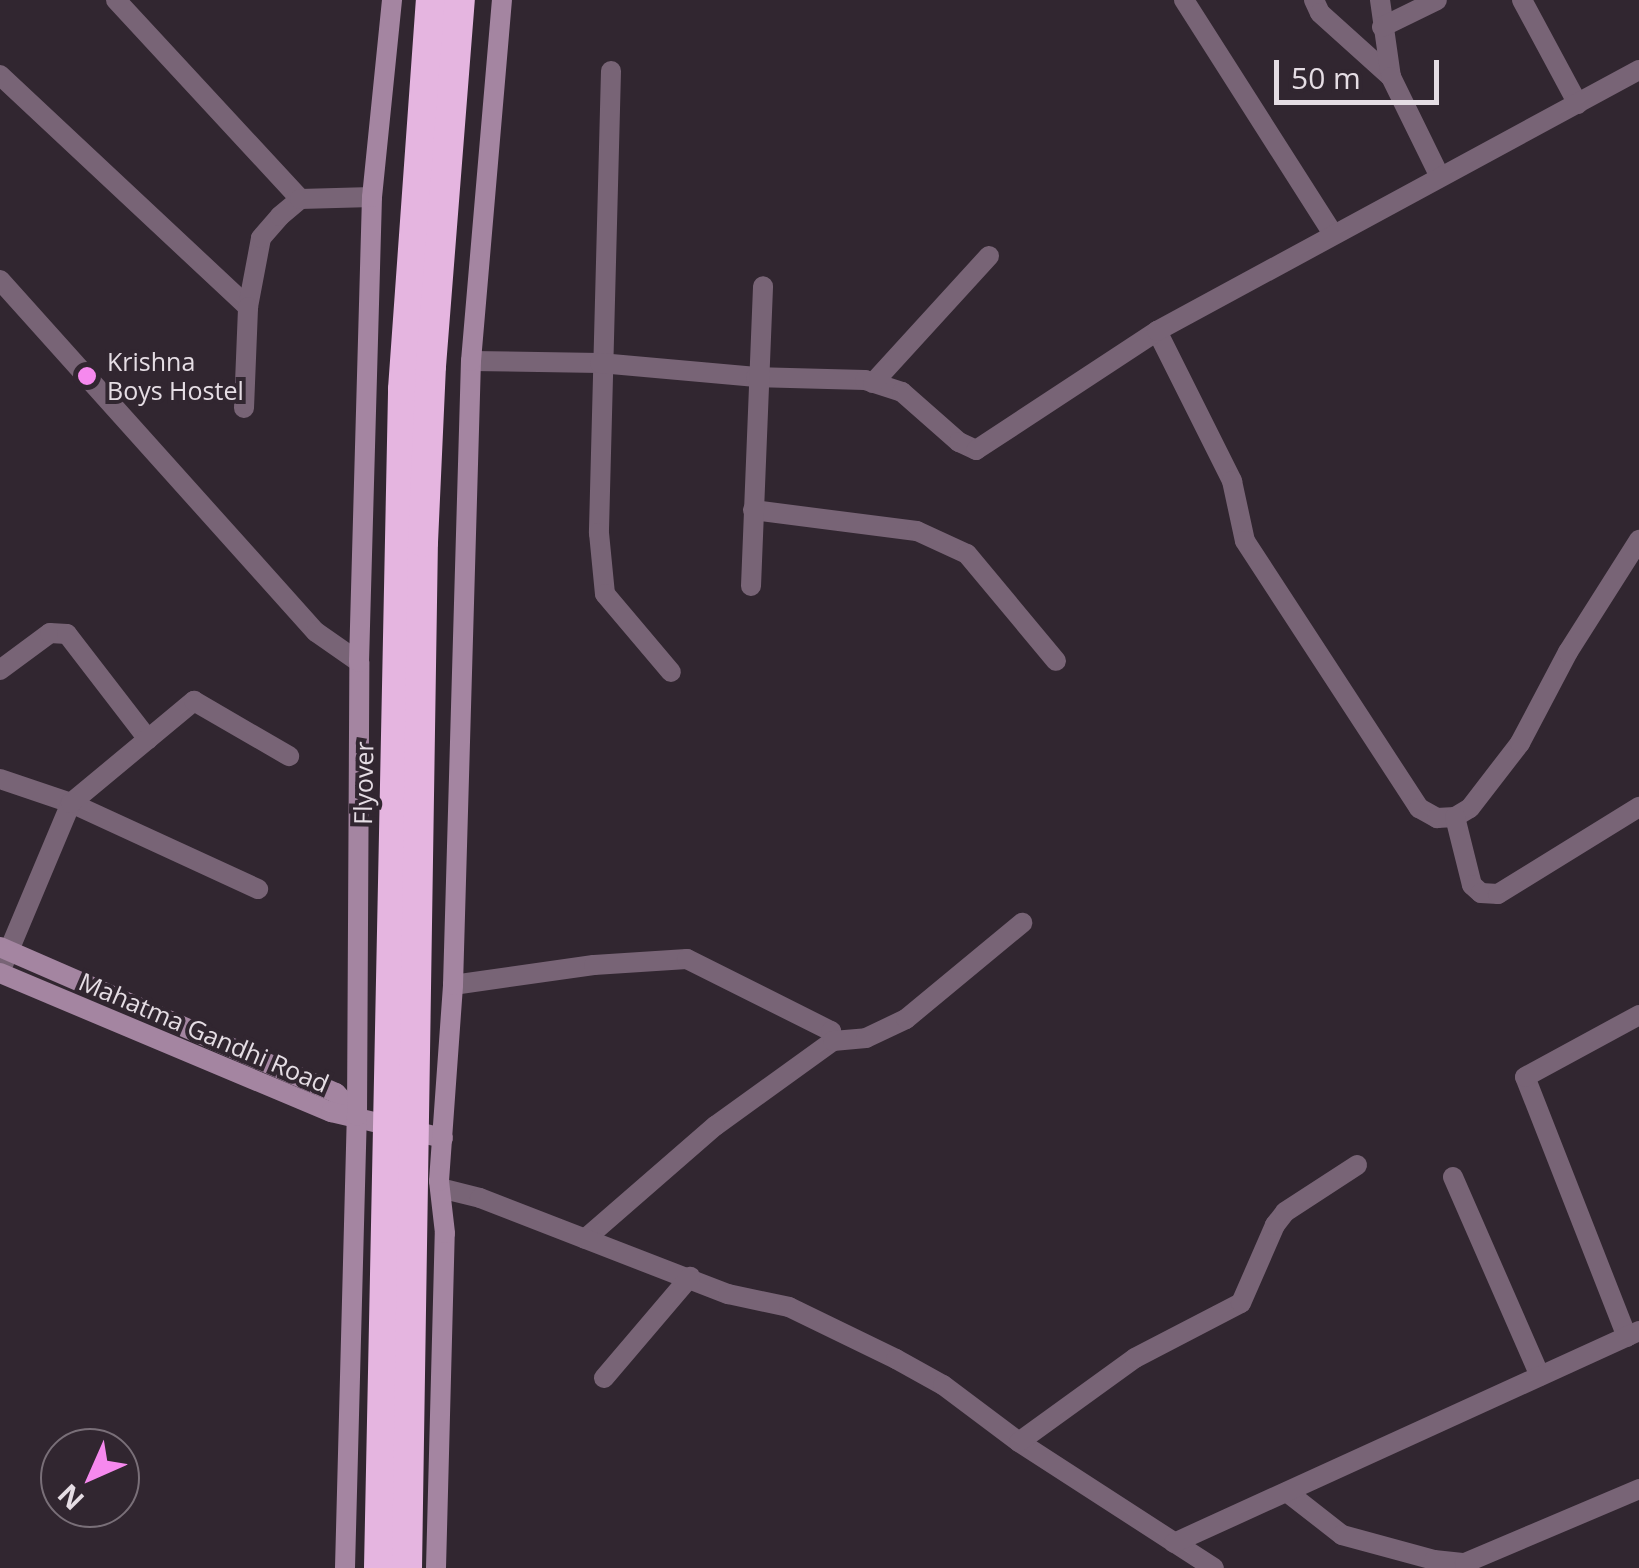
<!DOCTYPE html>
<style>
body{margin:0}
#map{position:relative;width:1639px;height:1568px;overflow:hidden;background:#312630;font-family:"Open Sans",sans-serif}
div>[style]{position:absolute}
.street>*{height:20px;margin:-10px;padding:0 10px;transform-origin:10px;border-radius:10px;background:#786476}
.secondary>*{height:20px;margin:-10px;padding:0 10px;transform-origin:10px;border-radius:10px;background:#a485a1}
.highway>*{height:30px;margin:-15px;padding:0 15px;transform-origin:15px;border-radius:15px;background:#e5b5e0}
.dots>*{width:28px;height:28px;translate:-50% -50%;box-sizing:border-box;border:5px solid #312630;border-radius:50%}
span{translate:-50% -50%;white-space:nowrap;text-align:center;line-height:1.15;-webkit-text-stroke:8px #312630;paint-order:stroke}
.poi-label{font-size:25px;color:#e5dde4}
.left{translate:0 -50%;text-align:left}
.street-label{font-size:25px;color:#e5dde4}
.north{position:absolute;left:40px;top:1428px;width:100px;height:100px;box-sizing:border-box;background:#312630;border:2px solid #796f78;border-radius:50%;rotate:225deg;font-size:28px;font-weight:700;line-height:40px;text-align:center;color:#e5dde4}
.north::after{content:'';display:block;margin:auto;width:35px;height:45px;background:#f689ee;clip-path:polygon(50% 0,100% 100%,50% 72%,0 100%)}
.scale{position:absolute;left:1274px;top:60px;width:165px;height:45px;box-sizing:border-box;border:5px solid #e5dde4;border-top:0;padding-left:12px;font-size:30px;line-height:35px;white-space:nowrap;color:#e5dde4;-webkit-text-stroke:8px #312630;paint-order:stroke}
</style>
<div id="map">
<div class="street">
<i style="left:116px;top:0;width:271px;rotate:47.2deg"></i>
<i style="left:1184px;top:0;width:277px;rotate:57.5deg"></i>
<i style="left:1314px;top:0;width:14px;rotate:65deg"></i>
<i style="left:1320px;top:13px;width:96px;rotate:42deg"></i>
<i style="left:1380px;top:0;width:78px;rotate:81.9deg"></i>
<i style="left:1391px;top:77px;width:109px;rotate:63.9deg"></i>
<i style="left:1522px;top:0;width:118px;rotate:61.7deg"></i>
<i style="left:1382px;top:27px;width:61px;rotate:-26.1deg"></i>
<i style="left:611px;top:71px;width:462px;rotate:91.5deg"></i>
<i style="left:599px;top:533px;width:61px;rotate:84.4deg"></i>
<i style="left:605px;top:594px;width:102px;rotate:49.8deg"></i>
<i style="left:0;top:75px;width:340px;rotate:43.1deg"></i>
<i style="left:248px;top:307px;width:70px;rotate:-79.3deg"></i>
<i style="left:261px;top:238px;width:29px;rotate:-49deg"></i>
<i style="left:280px;top:216px;width:26px;rotate:-40deg"></i>
<i style="left:300px;top:199px;width:72px;rotate:-1.6deg"></i>
<i style="left:0;top:280px;width:473px;rotate:48.1deg"></i>
<i style="left:316px;top:632px;width:52px;rotate:34.9deg"></i>
<i style="left:1157px;top:331px;width:168px;rotate:63.4deg"></i>
<i style="left:1232px;top:481px;width:61px;rotate:77.8deg"></i>
<i style="left:1245px;top:541px;width:319px;rotate:56.9deg"></i>
<i style="left:1419px;top:808px;width:21px;rotate:29deg"></i>
<i style="left:1437px;top:818px;width:18px;rotate:-3deg"></i>
<i style="left:1455px;top:817px;width:17px;rotate:-31deg"></i>
<i style="left:1470px;top:808px;width:82px;rotate:-52.4deg"></i>
<i style="left:1520px;top:743px;width:103px;rotate:-62.2deg"></i>
<i style="left:1568px;top:652px;width:133px;rotate:-57.6deg"></i>
<i style="left:471px;top:361px;width:129px;rotate:0.9deg"></i>
<i style="left:600px;top:363px;width:157px;rotate:5.1deg"></i>
<i style="left:756px;top:377px;width:109px;rotate:1.6deg"></i>
<i style="left:865px;top:380px;width:39px;rotate:18deg"></i>
<i style="left:902px;top:392px;width:76px;rotate:41.3deg"></i>
<i style="left:959px;top:442px;width:19px;rotate:25deg"></i>
<i style="left:976px;top:450px;width:217px;rotate:-33.3deg"></i>
<i style="left:1157px;top:331px;width:548px;rotate:-28.44deg"></i>
<i style="left:873px;top:383px;width:172px;rotate:-47.6deg"></i>
<i style="left:244px;top:408px;width:101px;rotate:-87.7deg"></i>
<i style="left:753px;top:510px;width:165px;rotate:7.3deg"></i>
<i style="left:917px;top:531px;width:55px;rotate:24.7deg"></i>
<i style="left:967px;top:554px;width:139px;rotate:50.2deg"></i>
<i style="left:751px;top:586px;width:300px;rotate:-87.7deg"></i>
<i style="left:0;top:670px;width:62px;rotate:-36.5deg"></i>
<i style="left:50px;top:633px;width:17px;rotate:3deg"></i>
<i style="left:67px;top:634px;width:133px;rotate:52.4deg"></i>
<i style="left:0;top:779px;width:75px;rotate:18.7deg"></i>
<i style="left:71px;top:803px;width:206px;rotate:24.7deg"></i>
<i style="left:1455px;top:817px;width:70px;rotate:76deg"></i>
<i style="left:1472px;top:885px;width:12px;rotate:42deg"></i>
<i style="left:1481px;top:893px;width:17px;rotate:3deg"></i>
<i style="left:1498px;top:894px;width:166px;rotate:-31.7deg"></i>
<i style="left:2px;top:967px;width:178px;rotate:-67.2deg"></i>
<i style="left:71px;top:803px;width:160px;rotate:-39.7deg"></i>
<i style="left:194px;top:701px;width:110px;rotate:30.1deg"></i>
<i style="left:453px;top:985px;width:142px;rotate:-8.1deg"></i>
<i style="left:594px;top:965px;width:93px;rotate:-3.7deg"></i>
<i style="left:687px;top:959px;width:161px;rotate:26.6deg"></i>
<i style="left:831px;top:1031px;width:10px;rotate:79deg"></i>
<i style="left:833px;top:1041px;width:145px;rotate:144.2deg"></i>
<i style="left:715px;top:1126px;width:172px;rotate:139deg"></i>
<i style="left:833px;top:1041px;width:33px;rotate:-5deg"></i>
<i style="left:866px;top:1038px;width:44px;rotate:-25.4deg"></i>
<i style="left:906px;top:1019px;width:151px;rotate:-39.6deg"></i>
<i style="left:1453px;top:1177px;width:217px;rotate:66.4deg"></i>
<i style="left:440px;top:1188px;width:41px;rotate:14deg"></i>
<i style="left:480px;top:1198px;width:266px;rotate:21.2deg"></i>
<i style="left:728px;top:1294px;width:62px;rotate:12deg"></i>
<i style="left:789px;top:1307px;width:119px;rotate:25.9deg"></i>
<i style="left:896px;top:1359px;width:54px;rotate:29deg"></i>
<i style="left:943px;top:1385px;width:95px;rotate:36.9deg"></i>
<i style="left:1019px;top:1442px;width:232px;rotate:32.9deg"></i>
<i style="left:1627px;top:1337px;width:279px;rotate:-111.4deg"></i>
<i style="left:1525px;top:1077px;width:130px;rotate:-28.5deg"></i>
<i style="left:604px;top:1378px;width:133px;rotate:-49.6deg"></i>
<i style="left:1019px;top:1442px;width:143px;rotate:-35.9deg"></i>
<i style="left:1135px;top:1358px;width:119px;rotate:-27.4deg"></i>
<i style="left:1241px;top:1303px;width:85px;rotate:-66.4deg"></i>
<i style="left:1275px;top:1225px;width:16px;rotate:-52deg"></i>
<i style="left:1285px;top:1212px;width:86px;rotate:-33.1deg"></i>
<i style="left:1287px;top:1492px;width:70px;rotate:38deg"></i>
<i style="left:1342px;top:1535px;width:95px;rotate:15.2deg"></i>
<i style="left:1434px;top:1560px;width:31px;rotate:6deg"></i>
<i style="left:1465px;top:1563px;width:189px;rotate:-23deg"></i>
<i style="left:1174px;top:1543px;width:511px;rotate:-24.51deg"></i>
</div>
<div class="secondary">
<i style="left:0;top:947px;width:366px;rotate:23.5deg"></i>
<i style="left:336px;top:1093px;width:31px;rotate:48deg"></i>
<i style="left:0;top:973px;width:359px;rotate:22.8deg"></i>
<i style="left:331px;top:1112px;width:115px;rotate:13.1deg"></i>
<i style="left:345px;top:1568px;width:452px;rotate:-88.5deg"></i>
<i style="left:357px;top:1116px;width:454px;rotate:-89.7deg"></i>
<i style="left:359px;top:662px;width:465px;rotate:-88.4deg"></i>
<i style="left:372px;top:197px;width:198px;rotate:-84.2deg"></i>
<i style="left:436px;top:1568px;width:335px;rotate:-88.5deg"></i>
<i style="left:445px;top:1233px;width:52px;rotate:-96.6deg"></i>
<i style="left:439px;top:1181px;width:196px;rotate:-85.9deg"></i>
<i style="left:453px;top:985px;width:624px;rotate:-88.35deg"></i>
<i style="left:471px;top:361px;width:362px;rotate:-85.1deg"></i>
</div>
<div class="highway">
<i style="left:379px;top:1568px;width:1179px;rotate:-88.83deg"></i>
<i style="left:403px;top:389px;width:390px;rotate:-85.9deg"></i>
<i style="left:407px;top:1568px;width:1026px;rotate:-89.11deg"></i>
<i style="left:423px;top:542px;width:176px;rotate:-87.4deg"></i>
<i style="left:431px;top:366px;width:367px;rotate:-85.5deg"></i>
</div>
<div class="dots">
<i style="left:87px;top:376px;background:#f689ee"></i>
</div>
<div class="poi-label">
<span class="left" style="left:107px;top:376px">Krishna<br>Boys Hostel</span>
</div>
<div class="street-label">
<span style="left:363px;top:783px;rotate:-89deg">Flyover</span>
<span style="left:204px;top:1032px;rotate:23deg">Mahatma Gandhi Road</span>
</div>
<div class="north">N</div>
<div class="scale">50 m</div>
</div>
